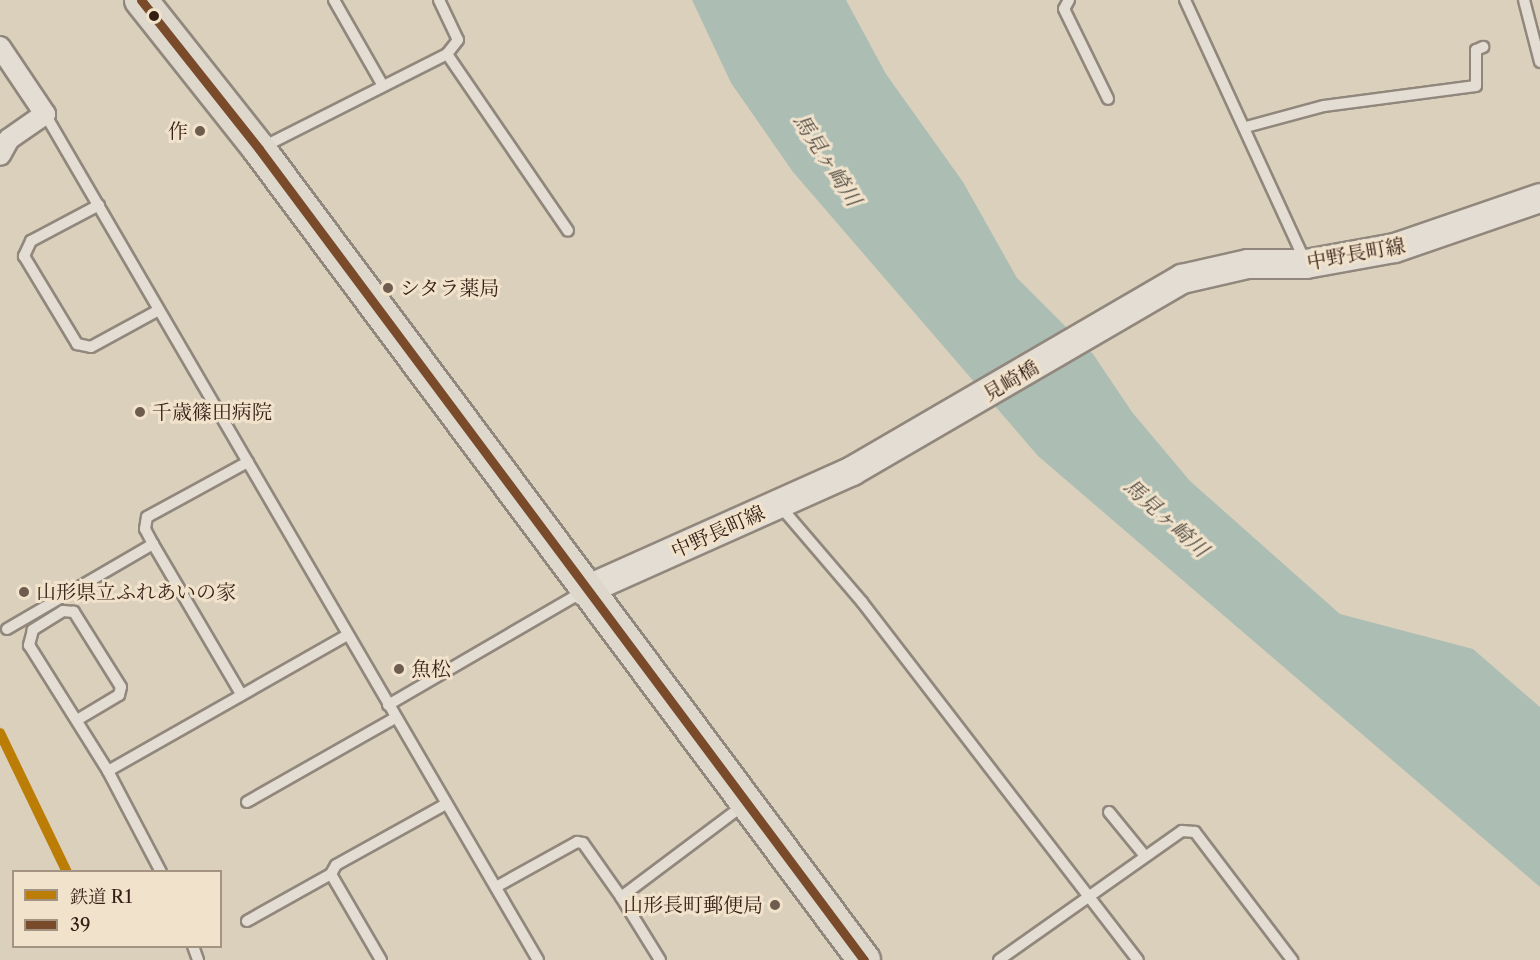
<!DOCTYPE html>
<meta charset="utf-8">
<style>
body{margin:0}
#map{position:relative;width:1540px;height:960px;overflow:hidden;background:#dbd0bc;font-family:"Libre Caslon Text","Noto Serif JP",serif}
div>[style]{position:absolute}
.water>*{inset:0;background:#acbeb4}
.roads{filter:drop-shadow(2px 0 #91877c) drop-shadow(-2px 0 #91877c) drop-shadow(0 2px #91877c) drop-shadow(0 -2px #91877c)}
.lane>*{height:10px;margin:-5px;padding:0 5px;transform-origin:5px;border-radius:5px;background:#e3ddd3}
.street>*{height:20px;margin:-10px;padding:0 10px;transform-origin:10px;border-radius:10px;background:#e3ddd3}
.secondary>*{height:28px;margin:-14px;padding:0 14px;transform-origin:14px;border-radius:14px;background:#e3ddd3}
.primary>*{height:32px;margin:-16px;padding:0 16px;transform-origin:16px;border-radius:16px;background:#ded7cc}
.bus-1>*{height:9px;margin:-4.5px;padding:0 4.5px;transform-origin:4.5px;border-radius:4.5px;background:#7a4b2a}
.rail-1>*{height:10px;margin:-5px;padding:0 5px;transform-origin:5px;border-radius:5px;background:#bc7d06}
.dots>*{width:16px;height:16px;translate:-50% -50%;box-sizing:border-box;border:3px solid #f0e2cb;border-radius:50%}
span{translate:-50% -50%;white-space:nowrap;text-align:center;line-height:1.15;-webkit-text-stroke:6px #f0e2cb;paint-order:stroke}
.poi-label{font-size:20px;color:#341d13}
.right{translate:-100% -50%;text-align:right}
.left{translate:0 -50%;text-align:left}
.street-label{font-size:20px;color:#341d13}
.water-label{font-size:21px;color:#524b42;font-style:italic}
.legend{position:absolute;left:12px;top:870px;width:210px;height:78px;box-sizing:border-box;background:#f0e2cb;border:2px solid #a59381;margin:0;padding:8px 10px;list-style:none;font-size:18px;color:#341d13}
.legend li{display:flex;align-items:center;gap:12px;height:30px}
.legend b{width:30px;border:2px solid #a59381}
</style>
<div id="map">
<div class="water">
<i style="clip-path:polygon(692px 0,846px 0,886px 74px,963px 182px,1017px 278px,1093px 354px,1132px 412px,1190px 481px,1340px 614px,1473px 649px,1540px 707px,1540px 887px,1038px 456px,793px 172px,731px 83px)"></i>
</div>
<div class="roads">
<div class="lane">
<i style="left:334px;top:0;width:99px;rotate:60.3deg"></i>
<i style="left:439px;top:0;width:44px;rotate:64.6deg"></i>
<i style="left:458px;top:40px;width:18px;rotate:128deg"></i>
<i style="left:1069px;top:0;width:10px;rotate:119deg"></i>
<i style="left:1064px;top:9px;width:100px;rotate:63.9deg"></i>
<i style="left:1185px;top:0;width:287px;rotate:65.3deg"></i>
<i style="left:1524px;top:0;width:64px;rotate:75.5deg"></i>
<i style="left:45px;top:114px;width:979px;rotate:59.77deg"></i>
<i style="left:1246px;top:127px;width:81px;rotate:-15.1deg"></i>
<i style="left:1324px;top:106px;width:153px;rotate:-7.5deg"></i>
<i style="left:1476px;top:86px;width:36px;rotate:-90deg"></i>
<i style="left:1476px;top:50px;width:8px;rotate:-23deg"></i>
<i style="left:261px;top:148px;width:208px;rotate:-26.8deg"></i>
<i style="left:447px;top:54px;width:214px;rotate:55.6deg"></i>
<i style="left:99px;top:205px;width:77px;rotate:152.1deg"></i>
<i style="left:31px;top:241px;width:17px;rotate:115deg"></i>
<i style="left:24px;top:256px;width:103px;rotate:58.9deg"></i>
<i style="left:77px;top:344px;width:14px;rotate:12deg"></i>
<i style="left:91px;top:347px;width:77px;rotate:-28.6deg"></i>
<i style="left:780px;top:506px;width:126px;rotate:49.5deg"></i>
<i style="left:862px;top:602px;width:452px;rotate:52.4deg"></i>
<i style="left:153px;top:544px;width:17px;rotate:-118deg"></i>
<i style="left:145px;top:529px;width:12px;rotate:-81deg"></i>
<i style="left:147px;top:517px;width:115px;rotate:-28.6deg"></i>
<i style="left:7px;top:629px;width:169px;rotate:-30.2deg"></i>
<i style="left:153px;top:544px;width:174px;rotate:59.6deg"></i>
<i style="left:388px;top:705px;width:227px;rotate:-30.2deg"></i>
<i style="left:77px;top:720px;width:49px;rotate:-30.8deg"></i>
<i style="left:119px;top:695px;width:8px;rotate:-76deg"></i>
<i style="left:121px;top:687px;width:89px;rotate:-122.1deg"></i>
<i style="left:74px;top:612px;width:11px;rotate:-175deg"></i>
<i style="left:63px;top:611px;width:36px;rotate:148deg"></i>
<i style="left:33px;top:630px;width:16px;rotate:105deg"></i>
<i style="left:29px;top:645px;width:149px;rotate:57.9deg"></i>
<i style="left:247px;top:802px;width:170px;rotate:-29.6deg"></i>
<i style="left:1109px;top:812px;width:57px;rotate:50.7deg"></i>
<i style="left:161px;top:872px;width:114px;rotate:-117.7deg"></i>
<i style="left:108px;top:771px;width:274px;rotate:-29.6deg"></i>
<i style="left:496px;top:887px;width:93px;rotate:-29.1deg"></i>
<i style="left:577px;top:842px;width:6px;rotate:9deg"></i>
<i style="left:583px;top:843px;width:66px;rotate:54.9deg"></i>
<i style="left:621px;top:897px;width:155px;rotate:-36.9deg"></i>
<i style="left:621px;top:897px;width:74px;rotate:58.2deg"></i>
<i style="left:247px;top:921px;width:96px;rotate:-29.2deg"></i>
<i style="left:193px;top:946px;width:15px;rotate:70deg"></i>
<i style="left:381px;top:960px;width:99px;rotate:-120.2deg"></i>
<i style="left:331px;top:874px;width:10px;rotate:-61deg"></i>
<i style="left:336px;top:865px;width:126px;rotate:-29deg"></i>
<i style="left:999px;top:960px;width:224px;rotate:-35.2deg"></i>
<i style="left:1182px;top:831px;width:13px;rotate:4deg"></i>
<i style="left:1195px;top:832px;width:161px;rotate:52.8deg"></i>
</div>
<div class="street">
<i style="left:0;top:47px;width:81px;rotate:56.1deg"></i>
<i style="left:45px;top:114px;width:44px;rotate:145.2deg"></i>
<i style="left:9px;top:139px;width:18px;rotate:119deg"></i>
</div>
<div class="secondary">
<i style="left:584px;top:591px;width:294px;rotate:-24.1deg"></i>
<i style="left:852px;top:471px;width:382px;rotate:-30.2deg"></i>
<i style="left:1182px;top:279px;width:68px;rotate:-12.8deg"></i>
<i style="left:1248px;top:264px;width:58px"></i>
<i style="left:1306px;top:264px;width:90px;rotate:-10.2deg"></i>
<i style="left:1395px;top:248px;width:153px;rotate:-19deg"></i>
</div>
<div class="primary">
<i style="left:141px;top:0;width:190px;rotate:51.6deg"></i>
<i style="left:259px;top:149px;width:1012px;rotate:53.28deg"></i>
</div>
</div>
<div class="bus-1">
<i style="left:141px;top:0;width:190px;rotate:51.6deg"></i>
<i style="left:259px;top:149px;width:1012px;rotate:53.28deg"></i>
</div>
<div class="rail-1">
<i style="left:0;top:733px;width:154px;rotate:64.3deg"></i>
</div>
<div class="dots">
<i style="left:154px;top:16px;background:#341d13"></i>
<i style="left:200px;top:131px;background:#6e5c4e"></i>
<i style="left:388px;top:288px;background:#6e5c4e"></i>
<i style="left:140px;top:412px;background:#6e5c4e"></i>
<i style="left:24px;top:592px;background:#6e5c4e"></i>
<i style="left:399px;top:669px;background:#6e5c4e"></i>
<i style="left:775px;top:905px;background:#6e5c4e"></i>
</div>
<div class="poi-label">
<span class="right" style="left:188px;top:131px">作</span>
<span class="left" style="left:400px;top:288px">シタラ薬局</span>
<span class="left" style="left:152px;top:412px">千歳篠田病院</span>
<span class="left" style="left:36px;top:592px">山形県立ふれあいの家</span>
<span class="left" style="left:411px;top:669px">魚松</span>
<span class="right" style="left:763px;top:905px">山形長町郵便局</span>
</div>
<div class="street-label">
<span style="left:1356px;top:254px;rotate:-10deg">中野長町線</span>
<span style="left:1011px;top:381px;rotate:-30deg">見崎橋</span>
<span style="left:718px;top:532px;rotate:-24deg">中野長町線</span>
</div>
<div class="water-label">
<span style="left:827px;top:160px;rotate:57deg">馬見ヶ崎川</span>
<span style="left:1166px;top:518px;rotate:42deg">馬見ヶ崎川</span>
</div>
<ul class="legend">
<li><b style="height:8px;background:#bc7d06"></b>鉄道 R1</li>
<li><b style="height:8px;background:#7a4b2a"></b>39</li>
</ul>
</div>
